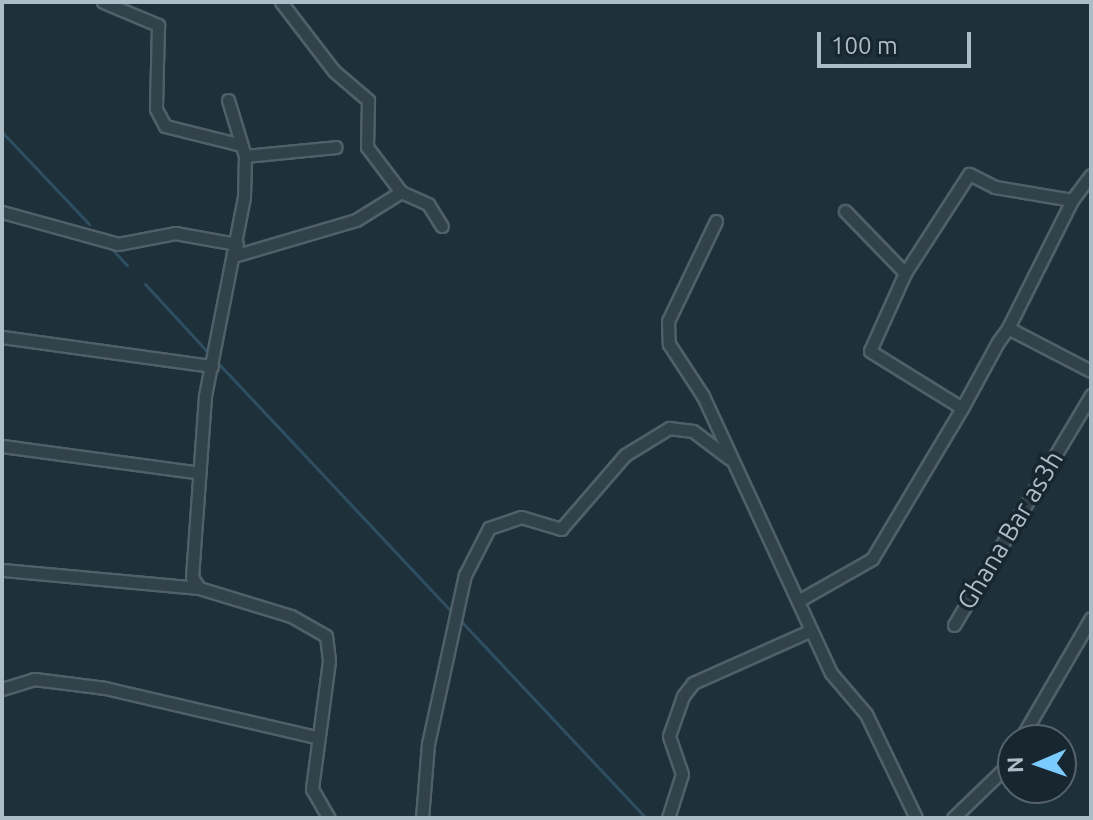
<!DOCTYPE html>
<style>
body{margin:0}
#map{position:relative;width:1093px;height:820px;overflow:hidden;background:#1e313a;font-family:Ubuntu,sans-serif}
div>[style]{position:absolute}
.stream>*{height:3px;margin:-1.5px;padding:0 1.5px;transform-origin:1.5px;border-radius:1.5px;background:#2e4f62}
.roads{filter:drop-shadow(2px 0 #506068) drop-shadow(-2px 0 #506068) drop-shadow(0 2px #506068) drop-shadow(0 -2px #506068)}
.street>*{height:11px;margin:-5.5px;padding:0 5.5px;transform-origin:5.5px;border-radius:5.5px;background:#32424b}
span{translate:-50% -50%;white-space:nowrap;text-align:center;line-height:1.15;-webkit-text-stroke:7px #18272f;paint-order:stroke}
.street-label{font-size:26px;color:#adbdc7}
.frame{position:absolute;inset:0;border:4px solid #adbdc7;pointer-events:none}
.north{position:absolute;left:997px;top:724px;width:80px;height:80px;box-sizing:border-box;background:#18272f;border:2px solid #54636c;border-radius:50%;rotate:268deg;font-size:22px;font-weight:700;line-height:32px;text-align:center;color:#adbdc7}
.north::after{content:'';display:block;margin:auto;width:28px;height:36px;background:#7acbff;clip-path:polygon(50% 0,100% 100%,50% 72%,0 100%)}
.scale{position:absolute;left:817px;top:32px;width:154px;height:36px;box-sizing:border-box;border:4px solid #adbdc7;border-top:0;padding-left:10px;font-size:24px;line-height:28px;white-space:nowrap;color:#adbdc7;-webkit-text-stroke:6px #18272f;paint-order:stroke}
</style>
<div id="map">
<div class="stream">
<i style="left:2px;top:132px;width:127px;rotate:46.6deg"></i>
<i style="left:110px;top:247px;width:25px;rotate:47deg"></i>
<i style="left:145px;top:284px;width:90px;rotate:47.3deg"></i>
<i style="left:218px;top:363px;width:345px;rotate:46.8deg"></i>
<i style="left:459px;top:619px;width:273px;rotate:46.8deg"></i>
</div>
<div class="roads">
<div class="street">
<i style="left:103px;top:2px;width:60px;rotate:22.7deg"></i>
<i style="left:158px;top:25px;width:84px;rotate:91.4deg"></i>
<i style="left:156px;top:109px;width:19px;rotate:62deg"></i>
<i style="left:165px;top:126px;width:78px;rotate:14deg"></i>
<i style="left:281px;top:2px;width:87px;rotate:52.5deg"></i>
<i style="left:334px;top:71px;width:45px;rotate:40.5deg"></i>
<i style="left:368px;top:100px;width:47px;rotate:91.2deg"></i>
<i style="left:367px;top:147px;width:56px;rotate:52.9deg"></i>
<i style="left:228px;top:100px;width:59px;rotate:73.1deg"></i>
<i style="left:245px;top:156px;width:41px;rotate:91.4deg"></i>
<i style="left:244px;top:197px;width:203px;rotate:101.1deg"></i>
<i style="left:205px;top:396px;width:181px;rotate:94.1deg"></i>
<i style="left:192px;top:577px;width:13px;rotate:58deg"></i>
<i style="left:199px;top:588px;width:96px;rotate:16.9deg"></i>
<i style="left:291px;top:616px;width:40px;rotate:29.7deg"></i>
<i style="left:326px;top:636px;width:25px;rotate:83deg"></i>
<i style="left:329px;top:661px;width:129px;rotate:97.6deg"></i>
<i style="left:312px;top:789px;width:34px;rotate:60deg"></i>
<i style="left:245px;top:156px;width:91px;rotate:-5.6deg"></i>
<i style="left:1072px;top:200px;width:31px;rotate:-53deg"></i>
<i style="left:845px;top:211px;width:86px;rotate:45.9deg"></i>
<i style="left:2px;top:212px;width:120px;rotate:15.4deg"></i>
<i style="left:118px;top:244px;width:58px;rotate:-10.9deg"></i>
<i style="left:175px;top:233px;width:63px;rotate:10.1deg"></i>
<i style="left:716px;top:221px;width:111px;rotate:115.6deg"></i>
<i style="left:668px;top:321px;width:23px;rotate:88deg"></i>
<i style="left:669px;top:344px;width:62px;rotate:56.8deg"></i>
<i style="left:703px;top:396px;width:305px;rotate:65.2deg"></i>
<i style="left:831px;top:673px;width:54px;rotate:49.5deg"></i>
<i style="left:866px;top:714px;width:115px;rotate:64.3deg"></i>
<i style="left:237px;top:255px;width:124px;rotate:-16.4deg"></i>
<i style="left:356px;top:220px;width:53px;rotate:-31.9deg"></i>
<i style="left:401px;top:192px;width:30px;rotate:24deg"></i>
<i style="left:428px;top:204px;width:26px;rotate:58deg"></i>
<i style="left:1008px;top:328px;width:93px;rotate:27.4deg"></i>
<i style="left:2px;top:337px;width:212px;rotate:7.9deg"></i>
<i style="left:2px;top:446px;width:195px;rotate:7.7deg"></i>
<i style="left:2px;top:570px;width:198px;rotate:5.2deg"></i>
<i style="left:798px;top:601px;width:85px;rotate:-29.6deg"></i>
<i style="left:872px;top:559px;width:176px;rotate:-59.2deg"></i>
<i style="left:962px;top:408px;width:75px;rotate:-61.4deg"></i>
<i style="left:998px;top:342px;width:17px;rotate:-54deg"></i>
<i style="left:1008px;top:328px;width:143px;rotate:-63.4deg"></i>
<i style="left:1072px;top:200px;width:78px;rotate:-170.4deg"></i>
<i style="left:995px;top:187px;width:29px;rotate:-153deg"></i>
<i style="left:969px;top:174px;width:118px;rotate:122.9deg"></i>
<i style="left:905px;top:273px;width:85px;rotate:114.2deg"></i>
<i style="left:870px;top:351px;width:108px;rotate:31.8deg"></i>
<i style="left:954px;top:625px;width:268px;rotate:-59.2deg"></i>
<i style="left:2px;top:689px;width:34px;rotate:-17deg"></i>
<i style="left:34px;top:679px;width:72px;rotate:7.2deg"></i>
<i style="left:105px;top:688px;width:217px;rotate:13.1deg"></i>
<i style="left:1020px;top:740px;width:141px;rotate:-59.8deg"></i>
<i style="left:422px;top:818px;width:74px;rotate:-85.4deg"></i>
<i style="left:428px;top:744px;width:173px;rotate:-77.7deg"></i>
<i style="left:465px;top:575px;width:53px;rotate:-62.9deg"></i>
<i style="left:489px;top:528px;width:34px;rotate:-19deg"></i>
<i style="left:521px;top:517px;width:42px;rotate:16.7deg"></i>
<i style="left:561px;top:529px;width:98px;rotate:-49.1deg"></i>
<i style="left:625px;top:455px;width:52px;rotate:-31.5deg"></i>
<i style="left:669px;top:428px;width:24px;rotate:7deg"></i>
<i style="left:693px;top:431px;width:46px;rotate:37.1deg"></i>
<i style="left:668px;top:818px;width:46px;rotate:-72.3deg"></i>
<i style="left:682px;top:774px;width:40px;rotate:-108.9deg"></i>
<i style="left:669px;top:736px;width:42px;rotate:-70.7deg"></i>
<i style="left:683px;top:696px;width:16px;rotate:-52deg"></i>
<i style="left:693px;top:683px;width:127px;rotate:-24.1deg"></i>
<i style="left:953px;top:818px;width:83px;rotate:-44deg"></i>
</div>
</div>
<div class="street-label">
<span style="left:1010px;top:530px;rotate:-59deg">Ghana Bar as3h</span>
</div>
<div class="frame"></div>
<div class="north">N</div>
<div class="scale">100 m</div>
</div>
